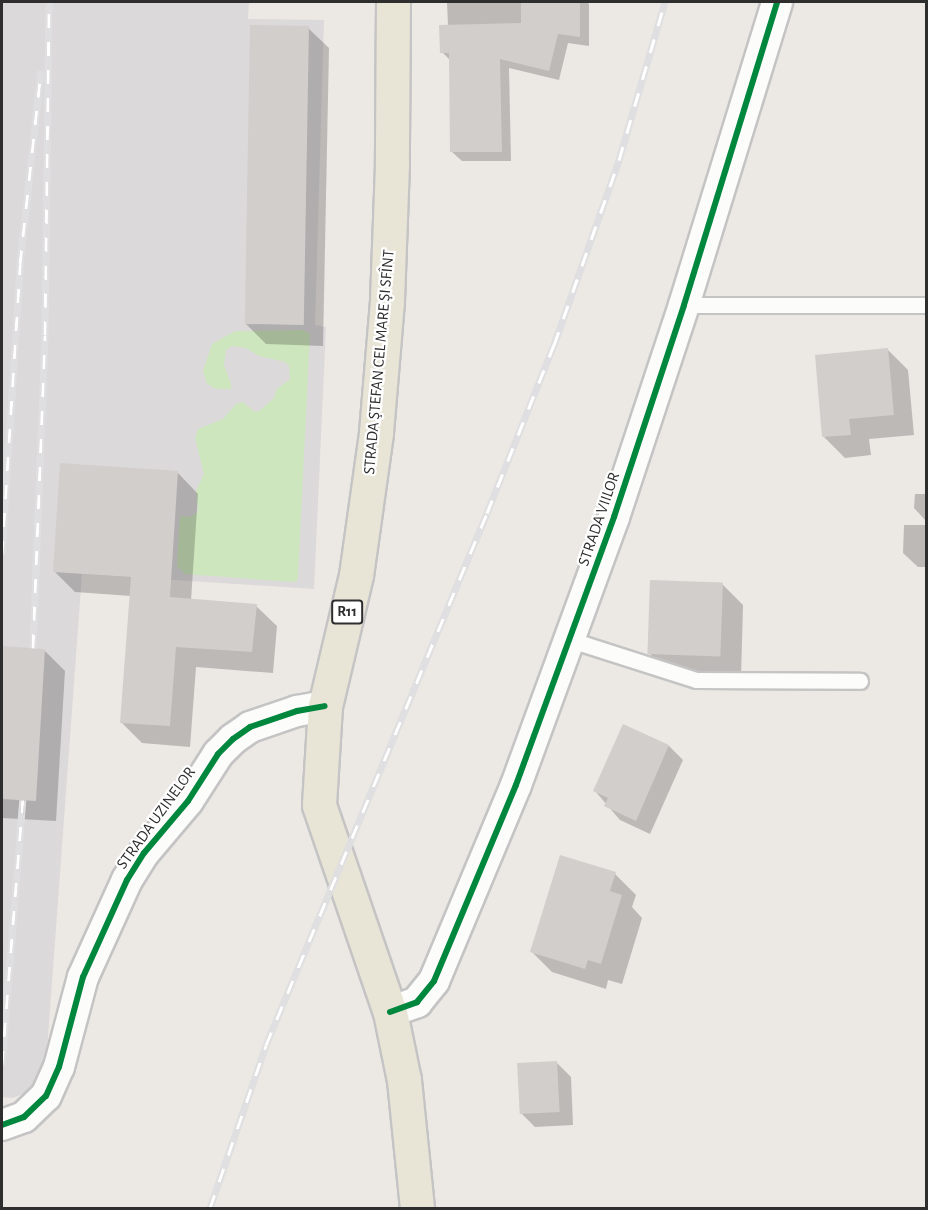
<!DOCTYPE html>
<meta charset="utf-8">
<style>
body{margin:0}
#map{position:relative;width:928px;height:1210px;overflow:hidden;background:#ece8e4;font-family:"Alegreya Sans",sans-serif}
div>[style]{position:absolute}
.industrial>*{inset:0;background:#dcd9db}
.green>*{inset:0;background:#cee6be}
.shadow>*{inset:0;background:#0003}
.building>*{inset:0;background:#d1cecb;transform-origin:0 0}
.roads{filter:drop-shadow(2px 0 #c5c4c5) drop-shadow(-2px 0 #c5c4c5) drop-shadow(0 2px #c5c4c5) drop-shadow(0 -2px #c5c4c5)}
.lane>*{height:15px;margin:-7.5px;padding:0 7.5px;transform-origin:7.5px;border-radius:7.5px;background:#fcfcfb}
.street>*{height:30px;margin:-15px;padding:0 15px;transform-origin:15px;border-radius:15px;background:#fcfcfb}
.primary>*{height:33px;margin:-16.5px;padding:0 16.5px;transform-origin:16.5px;border-radius:16.5px;background:#e8e4d6}
.rail>*{height:7px;margin-top:-3.5px;transform-origin:0;background:repeating-linear-gradient(90deg,#fff 0 14px,#dfdfe1 0 28px);box-sizing:border-box;border-block:2px solid #dfdfe1}
.cycleway>*{height:6px;margin:-3px;padding:0 3px;transform-origin:3px;border-radius:3px;background:#00873e}
span{translate:-50% -50%;white-space:nowrap;text-align:center;line-height:1.15;-webkit-text-stroke:4.5px #fff;paint-order:stroke}
.shield-label span{padding:2px 4px;background:#fff;border:2px solid;border-radius:4px;-webkit-text-stroke-width:0}
.shield-label{font-size:15px;color:#2e2e2e;font-weight:700}
.street-label{font-size:16px;color:#2e2e2e}
.frame{position:absolute;inset:0;border:3px solid #2e2e2e;pointer-events:none}
</style>
<div id="map">
<div class="industrial">
<i style="clip-path:polygon(2px 2px,249px 2px,248px 19px,324px 20px,315px 325px,326px 327px,314px 589px,82px 574px,46px 1064px,29px 1091px,13px 1098px,2px 1097px)"></i>
</div>
<div class="green">
<i style="clip-path:polygon(235px 331px,303px 330px,310px 334px,298px 577px,297px 581px,292px 582px,185px 574px,177px 566px,180px 516px,191px 517px,198px 511px,196px 491px,204px 474px,195px 438px,198px 429px,223px 419px,236px 404px,243px 402px,255px 412px,259px 411px,274px 398px,277px 389px,290px 379px,289px 366px,285px 362px,259px 356px,246px 348px,232px 346px,226px 350px,224px 365px,231px 384px,231px 389px,216px 389px,207px 384px,203px 371px,212px 344px)"></i>
</div>
<div class="shadow">
<i style="clip-path:polygon(447px 2px,587px 2px,589px 4px,589px 46px,568px 43px,559px 80px,509px 68px,511px 161px,462px 161px,452px 152px,450px 60px,442px 52px,448px 26px)"></i>
<i style="clip-path:polygon(308px 28px,329px 48px,323px 346px,266px 344px,245px 323px)"></i>
<i style="clip-path:polygon(887px 349px,908px 370px,914px 435px,869px 439px,871px 455px,845px 458px,824px 437px)"></i>
<i style="clip-path:polygon(178px 473px,198px 494px,191px 601px,256px 606px,277px 626px,273px 673px,196px 667px,190px 747px,142px 743px,121px 722px,131px 596px,75px 592px,54px 571px)"></i>
<i style="clip-path:polygon(915px 494px,926px 494px,926px 521px,914px 508px)"></i>
<i style="clip-path:polygon(904px 525px,926px 525px,926px 567px,918px 567px,903px 553px)"></i>
<i style="clip-path:polygon(722px 584px,743px 605px,741px 677px,670px 674px,649px 653px)"></i>
<i style="clip-path:polygon(2px 648px,44px 650px,65px 671px,56px 821px,2px 818px)"></i>
<i style="clip-path:polygon(669px 746px,683px 760px,650px 834px,620px 820px,595px 791px)"></i>
<i style="clip-path:polygon(615px 874px,636px 895px,632px 907px,642px 918px,622px 984px,608px 980px,606px 989px,552px 972px,531px 951px)"></i>
<i style="clip-path:polygon(556px 1062px,571px 1077px,573px 1125px,535px 1127px,521px 1113px)"></i>
</div>
<div class="building">
<i style="clip-path:polygon(521px 2px,580px 2px,580px 37px,558px 34px,549px 71px,500px 59px,502px 152px,450px 152px,449px 53px,440px 53px,439px 25px,521px 23px)"></i>
<i style="left:250px;top:25px;width:59px;height:299px;rotate:1deg"></i>
<i style="clip-path:polygon(888px 348px,894px 415px,849px 419px,851px 435px,822px 437px,815px 355px)"></i>
<i style="clip-path:polygon(60px 463px,178px 471px,170px 597px,257px 604px,252px 652px,176px 647px,170px 726px,120px 723px,131px 577px,53px 572px)"></i>
<i style="left:650px;top:580px;width:73px;height:74px;rotate:2deg"></i>
<i style="clip-path:polygon(2px 646px,45px 649px,36px 801px,2px 799px)"></i>
<i style="clip-path:polygon(623px 724px,669px 745px,636px 821px,604px 806px,608px 798px,593px 791px)"></i>
<i style="clip-path:polygon(560px 855px,616px 872px,610px 891px,622px 895px,601px 964px,588px 960px,585px 969px,530px 952px)"></i>
<i style="left:557px;top:1061px;width:51px;height:40px;rotate:87deg"></i>
</div>
<div class="roads">
<div class="lane">
<i style="left:684px;top:305px;width:242px"></i>
<i style="left:571px;top:640px;width:131px;rotate:17.7deg"></i>
<i style="left:696px;top:680px;width:164px;rotate:0.3deg"></i>
</div>
<div class="street">
<i style="left:390px;top:1012px;width:29px;rotate:-20deg"></i>
<i style="left:417px;top:1002px;width:27px;rotate:-51deg"></i>
<i style="left:434px;top:981px;width:212px;rotate:-67.3deg"></i>
<i style="left:516px;top:785px;width:285px;rotate:-69.9deg"></i>
<i style="left:614px;top:517px;width:223px;rotate:-71.7deg"></i>
<i style="left:684px;top:305px;width:317px;rotate:-72.9deg"></i>
<i style="left:2px;top:1125px;width:23px;rotate:-20deg"></i>
<i style="left:24px;top:1117px;width:30px;rotate:-44deg"></i>
<i style="left:46px;top:1096px;width:32px;rotate:-66deg"></i>
<i style="left:59px;top:1067px;width:93px;rotate:-75.1deg"></i>
<i style="left:83px;top:977px;width:107px;rotate:-65.6deg"></i>
<i style="left:127px;top:880px;width:32px;rotate:-58deg"></i>
<i style="left:144px;top:853px;width:68px;rotate:-49.8deg"></i>
<i style="left:188px;top:801px;width:56px;rotate:-57.4deg"></i>
<i style="left:218px;top:754px;width:21px;rotate:-45deg"></i>
<i style="left:233px;top:739px;width:21px;rotate:-35deg"></i>
<i style="left:250px;top:727px;width:50px;rotate:-18.8deg"></i>
<i style="left:297px;top:711px;width:28px;rotate:-10deg"></i>
</div>
<div class="primary">
<i style="left:393px;top:2px;width:162px;rotate:90.4deg"></i>
<i style="left:392px;top:164px;width:137px;rotate:92.1deg"></i>
<i style="left:387px;top:301px;width:132px;rotate:94.8deg"></i>
<i style="left:376px;top:433px;width:143px;rotate:98deg"></i>
<i style="left:356px;top:575px;width:135px;rotate:103.3deg"></i>
<i style="left:325px;top:706px;width:99px;rotate:93.5deg"></i>
<i style="left:319px;top:805px;width:219px;rotate:71.1deg"></i>
<i style="left:390px;top:1012px;width:69px;rotate:78.4deg"></i>
<i style="left:404px;top:1080px;width:129px;rotate:84.2deg"></i>
</div>
</div>
<div class="rail">
<i style="left:2px;top:554px;width:291px;rotate:-86.4deg"></i>
<i style="left:20px;top:264px;width:195px;rotate:-83.8deg"></i>
<i style="left:33px;top:648px;width:313px;rotate:-87.8deg"></i>
<i style="left:45px;top:335px;width:333px;rotate:-89.3deg"></i>
<i style="left:2px;top:1064px;width:265px;rotate:-85.5deg"></i>
<i style="left:210px;top:1208px;width:172px;rotate:-71deg"></i>
<i style="left:266px;top:1045px;width:576px;rotate:-67.44deg"></i>
<i style="left:487px;top:513px;width:181px;rotate:-68.3deg"></i>
<i style="left:554px;top:345px;width:196px;rotate:-70.6deg"></i>
<i style="left:619px;top:160px;width:165px;rotate:-73.8deg"></i>
</div>
<div class="cycleway">
<i style="left:390px;top:1012px;width:29px;rotate:-20deg"></i>
<i style="left:417px;top:1002px;width:27px;rotate:-51deg"></i>
<i style="left:434px;top:981px;width:212px;rotate:-67.3deg"></i>
<i style="left:516px;top:785px;width:285px;rotate:-69.9deg"></i>
<i style="left:614px;top:517px;width:223px;rotate:-71.7deg"></i>
<i style="left:684px;top:305px;width:317px;rotate:-72.9deg"></i>
<i style="left:2px;top:1125px;width:23px;rotate:-20deg"></i>
<i style="left:24px;top:1117px;width:30px;rotate:-44deg"></i>
<i style="left:46px;top:1096px;width:32px;rotate:-66deg"></i>
<i style="left:59px;top:1067px;width:93px;rotate:-75.1deg"></i>
<i style="left:83px;top:977px;width:107px;rotate:-65.6deg"></i>
<i style="left:127px;top:880px;width:32px;rotate:-58deg"></i>
<i style="left:144px;top:853px;width:68px;rotate:-49.8deg"></i>
<i style="left:188px;top:801px;width:56px;rotate:-57.4deg"></i>
<i style="left:218px;top:754px;width:21px;rotate:-45deg"></i>
<i style="left:233px;top:739px;width:21px;rotate:-35deg"></i>
<i style="left:250px;top:727px;width:50px;rotate:-18.8deg"></i>
<i style="left:297px;top:711px;width:28px;rotate:-10deg"></i>
</div>
<div class="shield-label">
<span style="left:347px;top:612px">R11</span>
</div>
<div class="street-label">
<span style="left:379px;top:362px;rotate:-85deg">STRADA ŞTEFAN CEL MARE ŞI SFÎNT</span>
<span style="left:599px;top:519px;rotate:-71deg">STRADA VIILOR</span>
<span style="left:156px;top:818px;rotate:-54deg">STRADA UZINELOR</span>
</div>
<div class="frame"></div>
</div>
